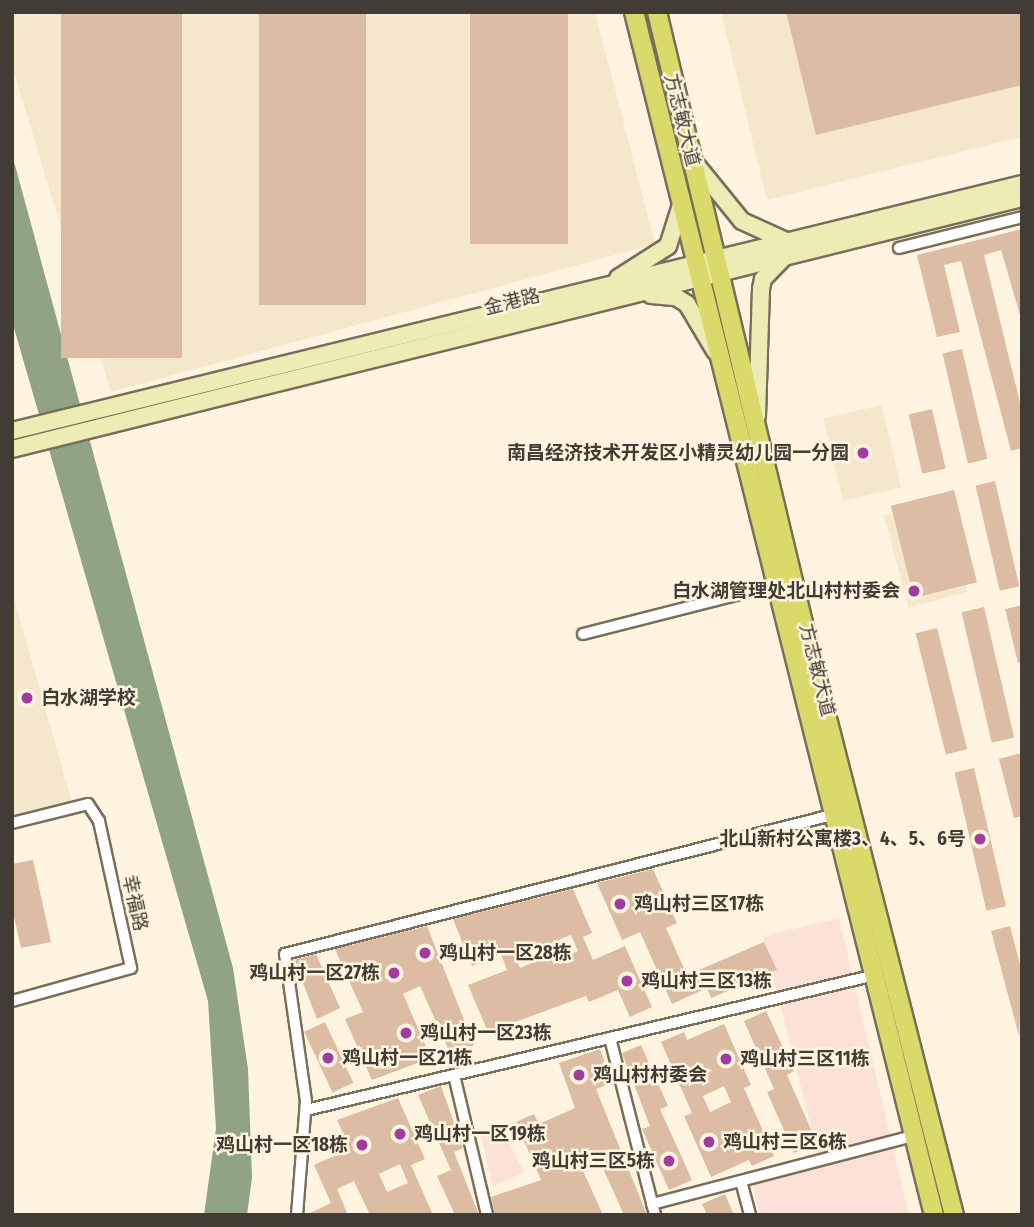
<!DOCTYPE html>
<meta charset="utf-8">
<style>
body{margin:0}
#map{position:relative;width:1034px;height:1227px;overflow:hidden;background:#fef4df;font-family:"Fira Sans Condensed","Noto Sans SC",sans-serif}
div>[style]{position:absolute}
.built>*{inset:0;background:#f4e7cb;transform-origin:0 0}
.green>*{inset:0;background:#fce1d8}
.water>*{inset:0;background:#90a384}
.building>*{inset:0;background:#dcbda3;transform-origin:0 0}
.roads{filter:drop-shadow(2px 0 #776e5b) drop-shadow(-2px 0 #776e5b) drop-shadow(0 2px #776e5b) drop-shadow(0 -2px #776e5b)}
.street>*{height:10px;margin:-5px;padding:0 5px;transform-origin:5px;border-radius:5px;background:#fff}
.secondary>*{height:16px;margin:-8px;padding:0 8px;transform-origin:8px;border-radius:8px;background:#edecb4}
.primary>*{height:18px;margin:-9px;padding:0 9px;transform-origin:9px;border-radius:9px;background:#dada6a}
.dots>*{width:19px;height:19px;translate:-50% -50%;box-sizing:border-box;border:4px solid #fef4df;border-radius:50%}
span{translate:-50% -50%;white-space:nowrap;text-align:center;line-height:1.15;-webkit-text-stroke:5px #fef4df;paint-order:stroke}
.street-label{font-size:19px;color:#413d34}
.poi-label{font-size:19px;color:#413d34;font-weight:700}
.right{translate:-100% -50%;text-align:right}
.left{translate:0 -50%;text-align:left}
.frame{position:absolute;inset:0;border:14px solid #413d34;pointer-events:none}
</style>
<div id="map">
<div class="built">
<i style="clip-path:polygon(12px 12px,595px 12px,655px 244px,111px 392px,12px 66px)"></i>
<i style="clip-path:polygon(721px 12px,1022px 12px,1022px 137px,767px 200px)"></i>
<i style="left:882px;top:405px;width:85px;height:60px;rotate:77deg"></i>
<i style="left:943px;top:500px;width:95px;height:61px;rotate:75deg"></i>
<i style="clip-path:polygon(12px 591px,73px 806px,12px 820px)"></i>
</div>
<div class="green">
<i style="clip-path:polygon(839px 918px,909px 1215px,760px 1215px,752px 1183px,821px 1167px,763px 936px)"></i>
<i style="clip-path:polygon(501px 1127px,524px 1172px,493px 1187px,480px 1131px)"></i>
</div>
<div class="water">
<i style="clip-path:polygon(12px 154px,233px 968px,248px 1069px,252px 1178px,247px 1215px,204px 1215px,216px 1128px,208px 1001px,12px 321px)"></i>
</div>
<div class="building">
<i style="left:61px;top:12px;width:121px;height:346px"></i>
<i style="left:259px;top:12px;width:107px;height:293px"></i>
<i style="left:470px;top:12px;width:98px;height:232px"></i>
<i style="clip-path:polygon(786px 12px,1022px 12px,1022px 85px,816px 135px)"></i>
<i style="clip-path:polygon(1022px 229px,1022px 322px,1001px 250px,984px 255px,1022px 411px,1022px 448px,1011px 451px,961px 261px,944px 265px,960px 332px,937px 337px,917px 255px)"></i>
<i style="left:962px;top:349px;width:113px;height:20px;rotate:77deg"></i>
<i style="left:932px;top:409px;width:61px;height:24px;rotate:77deg"></i>
<i style="left:995px;top:481px;width:108px;height:20px;rotate:77deg"></i>
<i style="left:954px;top:490px;width:95px;height:65px;rotate:76deg"></i>
<i style="clip-path:polygon(1022px 605px,1022px 662px,1018px 663px,1005px 609px)"></i>
<i style="left:984px;top:607px;width:134px;height:23px;rotate:77deg"></i>
<i style="left:937px;top:628px;width:125px;height:22px;rotate:76deg"></i>
<i style="clip-path:polygon(1022px 753px,1022px 816px,1014px 818px,999px 759px)"></i>
<i style="left:974px;top:768px;width:142px;height:20px;rotate:77deg"></i>
<i style="clip-path:polygon(33px 860px,51px 942px,21px 948px,12px 907px,12px 864px)"></i>
<i style="clip-path:polygon(653px 869px,677px 923px,666px 928px,687px 975px,764px 942px,777px 970px,711px 998px,707px 988px,672px 1004px,640px 932px,622px 940px,597px 883px)"></i>
<i style="clip-path:polygon(evenodd,573px 889px,592px 933px,583px 937px,593px 960px,625px 946px,652px 1007px,630px 1017px,618px 990px,589px 1002px,586px 996px,488px 1032px,468px 985px,507px 970px,501px 954px,472px 966px,453px 919px,573px 889px,571px 935px,578px 951px,556px 961px,548px 944px,571px 935px,573px 889px,535px 943px,542px 959px,520px 968px,512px 952px,535px 943px)"></i>
<i style="clip-path:polygon(427px 926px,474px 1045px,451px 1055px,420px 986px,403px 994px,431px 1058px,372px 1080px,345px 1019px,363px 1012px,335px 949px)"></i>
<i style="clip-path:polygon(1010px 926px,1022px 972px,1019px 1036px,991px 931px)"></i>
<i style="clip-path:polygon(316px 954px,340px 1008px,317px 1019px,294px 960px)"></i>
<i style="clip-path:polygon(766px 1011px,794px 1071px,787px 1075px,817px 1143px,794px 1153px,767px 1092px,774px 1089px,744px 1021px)"></i>
<i style="left:325px;top:1022px;width:67px;height:23px;rotate:65deg"></i>
<i style="clip-path:polygon(evenodd,724px 1024px,751px 1085px,744px 1088px,774px 1156px,752px 1166px,749px 1160px,711px 1177px,684px 1116px,692px 1113px,661px 1042px,684px 1032px,687px 1040px,724px 1024px,724px 1086px,731px 1102px,710px 1112px,703px 1096px,724px 1086px)"></i>
<i style="clip-path:polygon(641px 1045px,668px 1106px,660px 1109px,692px 1180px,669px 1190px,642px 1129px,650px 1126px,622px 1053px)"></i>
<i style="clip-path:polygon(600px 1049px,612px 1083px,596px 1089px,647px 1215px,624px 1215px,597px 1155px,579px 1162px,603px 1215px,495px 1215px,491px 1197px,541px 1180px,516px 1122px,534px 1114px,539px 1124px,575px 1108px,559px 1063px)"></i>
<i style="clip-path:polygon(441px 1086px,463px 1148px,454px 1152px,479px 1215px,455px 1215px,437px 1176px,451px 1170px,418px 1095px)"></i>
<i style="clip-path:polygon(evenodd,398px 1098px,425px 1159px,411px 1165px,433px 1215px,370px 1215px,354px 1181px,337px 1189px,348px 1215px,306px 1215px,331px 1203px,314px 1165px,350px 1149px,337px 1120px,398px 1098px,400px 1164px,408px 1183px,387px 1192px,379px 1174px,400px 1164px)"></i>
<i style="clip-path:polygon(725px 1194px,734px 1215px,707px 1215px,702px 1204px)"></i>
</div>
<div class="roads">
<div class="street">
<i style="left:899px;top:248px;width:127px;rotate:-14.1deg"></i>
<i style="left:583px;top:634px;width:198px;rotate:-14.3deg"></i>
<i style="left:12px;top:823px;width:78px;rotate:-14deg"></i>
<i style="left:88px;top:804px;width:20px;rotate:57deg"></i>
<i style="left:99px;top:821px;width:150px;rotate:77.7deg"></i>
<i style="left:131px;top:968px;width:123px;rotate:164.5deg"></i>
<i style="left:610px;top:1038px;width:183px;rotate:75.7deg"></i>
<i style="left:454px;top:1075px;width:144px;rotate:76.7deg"></i>
<i style="left:306px;top:1110px;width:581px;rotate:-13.34deg"></i>
<i style="left:741px;top:1181px;width:35px;rotate:75deg"></i>
<i style="left:652px;top:1204px;width:270px;rotate:-14.6deg"></i>
<i style="left:297px;top:1215px;width:114px;rotate:-85.5deg"></i>
<i style="left:306px;top:1101px;width:148px;rotate:-98.1deg"></i>
<i style="left:285px;top:954px;width:564px;rotate:-14.26deg"></i>
</div>
<div class="secondary">
<i style="left:694px;top:162px;width:76px;rotate:50.9deg"></i>
<i style="left:742px;top:221px;width:51px;rotate:24.5deg"></i>
<i style="left:618px;top:278px;width:59px;rotate:-32.6deg"></i>
<i style="left:668px;top:246px;width:43px;rotate:-72.4deg"></i>
<i style="left:651px;top:295px;width:25px;rotate:5deg"></i>
<i style="left:676px;top:297px;width:13px;rotate:32deg"></i>
<i style="left:687px;top:304px;width:55px;rotate:59.2deg"></i>
<i style="left:757px;top:416px;width:127px;rotate:-88.2deg"></i>
<i style="left:761px;top:289px;width:10px;rotate:-79deg"></i>
<i style="left:763px;top:279px;width:29px;rotate:-46deg"></i>
<i style="left:12px;top:431px;width:1040px;rotate:-13.74deg"></i>
<i style="left:12px;top:449px;width:1041px;rotate:-13.96deg"></i>
</div>
<div class="primary">
<i style="left:634px;top:12px;width:1240px;rotate:76deg"></i>
<i style="left:657px;top:12px;width:650px;rotate:76.56deg"></i>
<i style="left:808px;top:644px;width:589px;rotate:75.66deg"></i>
</div>
</div>
<div class="dots">
<i style="left:863px;top:453px;background:#a13ba0"></i>
<i style="left:914px;top:591px;background:#a13ba0"></i>
<i style="left:27px;top:698px;background:#a13ba0"></i>
<i style="left:980px;top:839px;background:#a13ba0"></i>
<i style="left:620px;top:904px;background:#a13ba0"></i>
<i style="left:425px;top:953px;background:#a13ba0"></i>
<i style="left:394px;top:973px;background:#a13ba0"></i>
<i style="left:627px;top:981px;background:#a13ba0"></i>
<i style="left:406px;top:1033px;background:#a13ba0"></i>
<i style="left:328px;top:1058px;background:#a13ba0"></i>
<i style="left:726px;top:1059px;background:#a13ba0"></i>
<i style="left:579px;top:1075px;background:#a13ba0"></i>
<i style="left:400px;top:1134px;background:#a13ba0"></i>
<i style="left:709px;top:1142px;background:#a13ba0"></i>
<i style="left:362px;top:1145px;background:#a13ba0"></i>
<i style="left:669px;top:1161px;background:#a13ba0"></i>
</div>
<div class="street-label">
<span style="left:682px;top:120px;rotate:76deg">方志敏大道</span>
<span style="left:512px;top:302px;rotate:-14deg">金港路</span>
<span style="left:817px;top:670px;rotate:76deg">方志敏大道</span>
<span style="left:135px;top:903px;rotate:78deg">幸福路</span>
</div>
<div class="poi-label">
<span class="right" style="left:849px;top:453px">南昌经济技术开发区小精灵幼儿园一分园</span>
<span class="right" style="left:900px;top:591px">白水湖管理处北山村村委会</span>
<span class="left" style="left:41px;top:698px">白水湖学校</span>
<span class="right" style="left:966px;top:839px">北山新村公寓楼3、4、5、6号</span>
<span class="left" style="left:634px;top:904px">鸡山村三区17栋</span>
<span class="left" style="left:439px;top:953px">鸡山村一区28栋</span>
<span class="right" style="left:380px;top:973px">鸡山村一区27栋</span>
<span class="left" style="left:641px;top:981px">鸡山村三区13栋</span>
<span class="left" style="left:420px;top:1033px">鸡山村一区23栋</span>
<span class="left" style="left:342px;top:1058px">鸡山村一区21栋</span>
<span class="left" style="left:740px;top:1059px">鸡山村三区11栋</span>
<span class="left" style="left:593px;top:1075px">鸡山村村委会</span>
<span class="left" style="left:414px;top:1134px">鸡山村一区19栋</span>
<span class="left" style="left:723px;top:1142px">鸡山村三区6栋</span>
<span class="right" style="left:348px;top:1145px">鸡山村一区18栋</span>
<span class="right" style="left:655px;top:1161px">鸡山村三区5栋</span>
</div>
<div class="frame"></div>
</div>
